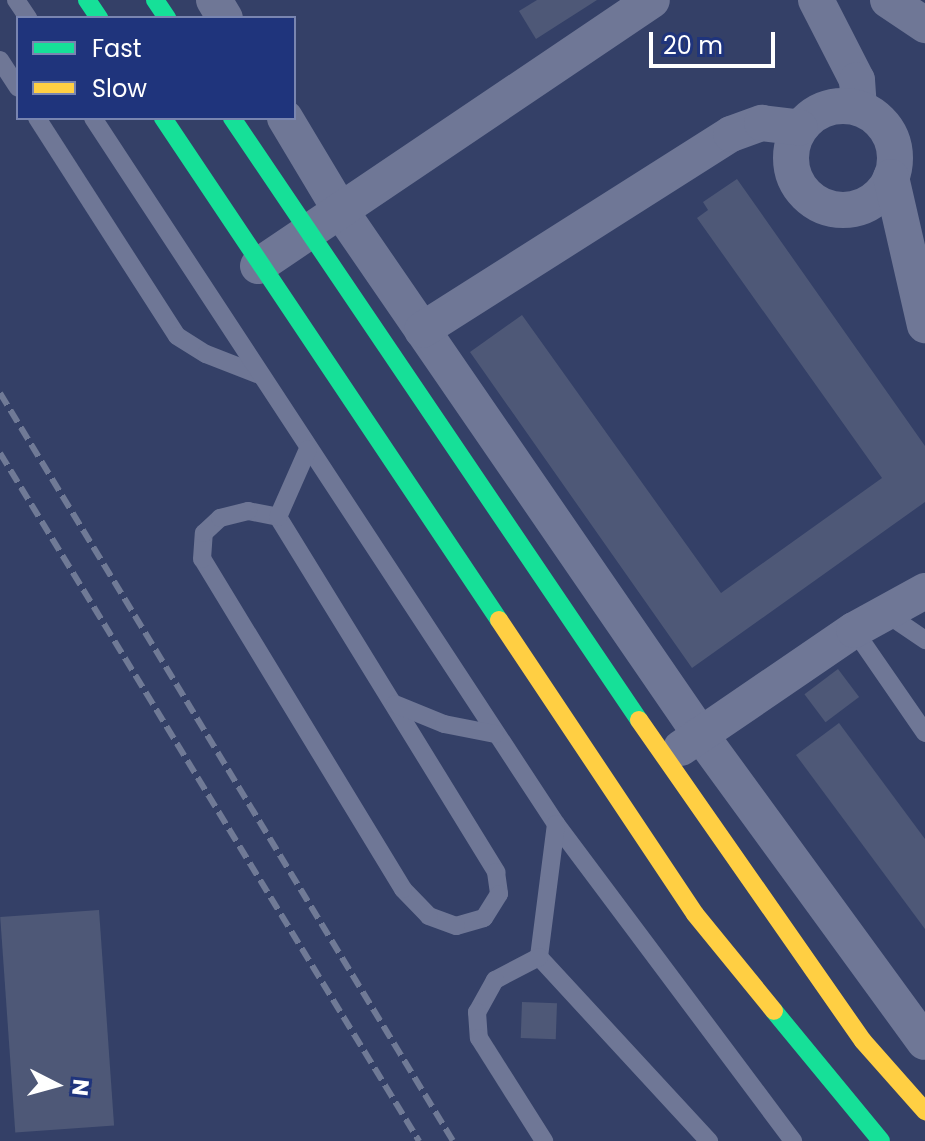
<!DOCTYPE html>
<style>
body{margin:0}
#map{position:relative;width:925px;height:1141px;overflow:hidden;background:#344067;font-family:Poppins,sans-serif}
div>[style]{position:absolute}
.building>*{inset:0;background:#4e5877;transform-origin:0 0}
.lane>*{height:18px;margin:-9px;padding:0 9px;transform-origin:9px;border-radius:9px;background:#6f7796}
.street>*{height:36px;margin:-18px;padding:0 18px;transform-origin:18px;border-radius:18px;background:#6f7796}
.street>.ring{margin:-18px;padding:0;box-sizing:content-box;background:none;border:36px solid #6f7796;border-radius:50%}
.fast>*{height:18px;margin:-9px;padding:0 9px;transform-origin:9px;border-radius:9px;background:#16e098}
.slow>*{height:18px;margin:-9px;padding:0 9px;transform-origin:9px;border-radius:9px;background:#ffcf43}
.rail>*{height:6px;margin-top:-3px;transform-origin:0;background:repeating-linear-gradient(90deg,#707a96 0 14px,transparent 0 20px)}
span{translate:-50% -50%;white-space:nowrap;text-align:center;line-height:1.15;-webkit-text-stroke:8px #1f347c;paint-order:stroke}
.legend{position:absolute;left:16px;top:16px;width:280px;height:104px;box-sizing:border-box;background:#1f347c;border:2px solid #7985b0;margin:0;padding:10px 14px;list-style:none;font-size:24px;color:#fff}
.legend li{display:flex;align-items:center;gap:16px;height:40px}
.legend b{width:40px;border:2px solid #7985b0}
.north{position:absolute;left:16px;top:1045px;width:80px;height:80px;-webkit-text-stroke:6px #1f347c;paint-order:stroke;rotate:96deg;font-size:22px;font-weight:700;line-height:32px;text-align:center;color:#fff}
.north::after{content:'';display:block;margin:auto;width:28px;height:36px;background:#fff;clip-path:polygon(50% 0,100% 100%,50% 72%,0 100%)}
.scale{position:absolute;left:649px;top:32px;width:126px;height:36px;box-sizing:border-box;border:4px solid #fff;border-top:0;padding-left:10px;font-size:24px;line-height:28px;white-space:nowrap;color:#fff;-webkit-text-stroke:6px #1f347c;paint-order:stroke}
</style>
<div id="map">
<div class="building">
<i style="clip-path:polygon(537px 0,597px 0,536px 39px,519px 11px)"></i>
<i style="clip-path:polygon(737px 179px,925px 446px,925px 502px,692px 668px,470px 352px,522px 315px,721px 593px,882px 478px,697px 218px,708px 210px,703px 202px)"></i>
<i style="left:838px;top:669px;width:35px;height:42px;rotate:53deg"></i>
<i style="clip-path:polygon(839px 723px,925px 839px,925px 929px,796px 755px)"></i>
<i style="left:99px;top:910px;width:216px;height:99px;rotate:86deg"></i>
<i style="left:522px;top:1002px;width:35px;height:36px;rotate:2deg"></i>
</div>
<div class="lane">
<i style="left:16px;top:0;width:22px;rotate:56deg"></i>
<i style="left:0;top:60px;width:33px;rotate:57deg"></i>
<i style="left:37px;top:118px;width:259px;rotate:57.3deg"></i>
<i style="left:177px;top:336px;width:34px;rotate:32deg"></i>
<i style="left:206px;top:354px;width:58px;rotate:21.3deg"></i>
<i style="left:93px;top:118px;width:844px;rotate:56.74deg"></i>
<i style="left:556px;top:824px;width:396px;rotate:53.2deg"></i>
<i style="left:248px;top:511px;width:31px;rotate:11deg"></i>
<i style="left:278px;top:517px;width:417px;rotate:58.4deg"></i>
<i style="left:496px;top:872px;width:22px;rotate:82deg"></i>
<i style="left:499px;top:894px;width:28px;rotate:122deg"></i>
<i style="left:484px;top:918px;width:29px;rotate:164deg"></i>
<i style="left:456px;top:926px;width:29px;rotate:-160deg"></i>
<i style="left:429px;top:916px;width:37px;rotate:-134deg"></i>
<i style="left:403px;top:889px;width:386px;rotate:-121.3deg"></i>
<i style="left:202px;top:559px;width:26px;rotate:-86deg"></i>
<i style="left:204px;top:533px;width:22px;rotate:-43deg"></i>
<i style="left:220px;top:518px;width:29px;rotate:-14deg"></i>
<i style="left:278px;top:517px;width:74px;rotate:-66.2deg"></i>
<i style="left:884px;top:612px;width:50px;rotate:34.3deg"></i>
<i style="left:854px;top:630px;width:125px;rotate:55.4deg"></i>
<i style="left:395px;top:704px;width:53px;rotate:22.2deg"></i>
<i style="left:444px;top:724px;width:52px;rotate:11.1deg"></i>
<i style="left:556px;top:824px;width:134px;rotate:97.3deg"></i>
<i style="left:539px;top:957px;width:251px;rotate:47.3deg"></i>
<i style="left:539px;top:957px;width:50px;rotate:152.4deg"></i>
<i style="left:495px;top:980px;width:37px;rotate:119deg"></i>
<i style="left:477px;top:1012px;width:26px;rotate:86deg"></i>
<i style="left:479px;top:1038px;width:122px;rotate:57.7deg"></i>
</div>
<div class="street">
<i style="left:214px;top:0;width:21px;rotate:59deg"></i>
<i style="left:816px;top:0;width:90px;rotate:62.9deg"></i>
<i style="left:857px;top:80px;width:28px;rotate:86deg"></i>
<i style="left:888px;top:0;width:45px;rotate:34deg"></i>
<i class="ring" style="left:791px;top:106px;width:68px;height:68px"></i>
<i style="left:285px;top:118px;width:107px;rotate:59.1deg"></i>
<i style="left:340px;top:210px;width:636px;rotate:55.51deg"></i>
<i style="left:700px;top:734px;width:381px;rotate:53.9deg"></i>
<i style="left:891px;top:177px;width:152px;rotate:77.1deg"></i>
<i style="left:258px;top:266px;width:475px;rotate:-34deg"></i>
<i style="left:422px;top:330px;width:366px;rotate:-32.4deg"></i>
<i style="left:731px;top:134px;width:33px;rotate:-20deg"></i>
<i style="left:762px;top:123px;width:38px;rotate:7deg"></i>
<i style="left:681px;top:748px;width:209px;rotate:-34.3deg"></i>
<i style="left:854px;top:630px;width:81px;rotate:-28.8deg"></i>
</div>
<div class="fast">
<i style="left:87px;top:0;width:22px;rotate:56deg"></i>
<i style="left:155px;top:0;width:22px;rotate:56deg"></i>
<i style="left:163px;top:118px;width:604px;rotate:56.2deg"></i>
<i style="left:232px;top:118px;width:727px;rotate:55.94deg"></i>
<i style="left:774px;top:1011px;width:168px;rotate:50.5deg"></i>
</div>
<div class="slow">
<i style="left:499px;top:620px;width:353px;rotate:56.3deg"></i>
<i style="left:695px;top:914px;width:125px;rotate:50.8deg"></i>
<i style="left:639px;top:720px;width:391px;rotate:55.1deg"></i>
<i style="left:863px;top:1041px;width:94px;rotate:48.5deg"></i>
</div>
<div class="rail">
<i style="left:0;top:393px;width:874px;rotate:58.8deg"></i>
<i style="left:0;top:453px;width:806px;rotate:58.66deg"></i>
</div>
<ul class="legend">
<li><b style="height:10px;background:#16e098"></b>Fast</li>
<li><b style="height:10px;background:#ffcf43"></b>Slow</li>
</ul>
<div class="north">N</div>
<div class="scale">20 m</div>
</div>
